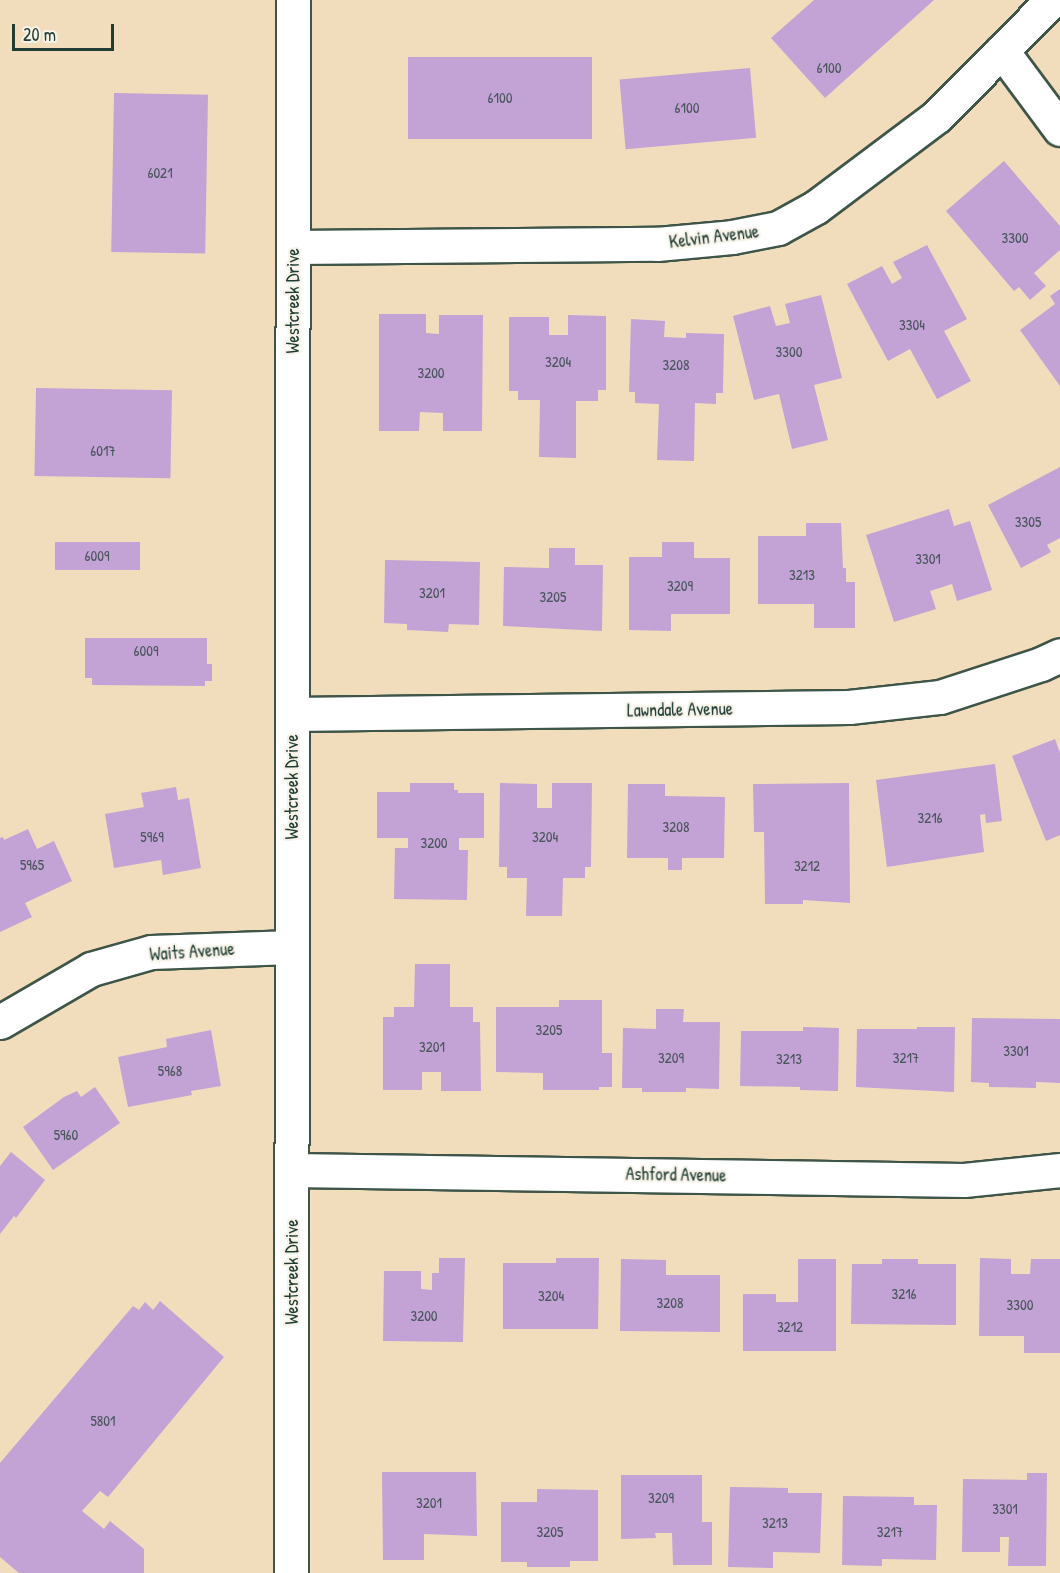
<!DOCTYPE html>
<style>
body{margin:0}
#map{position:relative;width:1060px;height:1573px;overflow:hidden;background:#f1ddbc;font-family:"Patrick Hand",sans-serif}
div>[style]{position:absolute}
.building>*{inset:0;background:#c3a2d5;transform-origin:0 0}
.roads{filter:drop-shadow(2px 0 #3e5548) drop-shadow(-2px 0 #3e5548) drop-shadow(0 2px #3e5548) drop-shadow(0 -2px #3e5548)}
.street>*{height:33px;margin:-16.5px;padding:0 16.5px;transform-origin:16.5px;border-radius:16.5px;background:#fff}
.secondary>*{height:33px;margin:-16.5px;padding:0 16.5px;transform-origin:16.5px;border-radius:16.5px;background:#fff}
span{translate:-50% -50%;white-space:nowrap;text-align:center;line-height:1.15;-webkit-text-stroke:4.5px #f7f3e8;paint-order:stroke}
.number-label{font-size:15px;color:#48565c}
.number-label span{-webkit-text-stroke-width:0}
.street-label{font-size:18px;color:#1f3d34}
.scale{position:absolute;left:12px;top:24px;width:102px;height:27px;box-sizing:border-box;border:3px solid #1f3d34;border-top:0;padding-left:8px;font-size:18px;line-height:21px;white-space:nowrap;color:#1f3d34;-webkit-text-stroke:4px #f7f3e8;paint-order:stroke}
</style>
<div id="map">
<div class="building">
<i style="clip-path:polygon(814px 0,934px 0,825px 98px,771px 38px)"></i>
<i style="left:408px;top:57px;width:184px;height:82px"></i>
<i style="left:750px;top:68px;width:70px;height:131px;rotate:85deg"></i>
<i style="left:114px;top:93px;width:94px;height:159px;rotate:1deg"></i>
<i style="clip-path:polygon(1004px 161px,1060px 226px,1060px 250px,1034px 273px,1046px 286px,1030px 300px,1019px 287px,1014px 291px,946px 211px)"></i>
<i style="clip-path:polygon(927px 245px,967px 319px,944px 331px,971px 381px,937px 399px,910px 349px,888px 361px,847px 284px,882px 266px,892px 284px,902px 278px,893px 262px)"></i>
<i style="clip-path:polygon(1060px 289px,1060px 386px,1020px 330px,1055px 304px,1050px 296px)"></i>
<i style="clip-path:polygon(821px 295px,842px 378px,814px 385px,828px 440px,792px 449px,779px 394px,754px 400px,733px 316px,770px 306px,776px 326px,790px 323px,785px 304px)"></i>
<i style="clip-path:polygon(379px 314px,426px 314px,426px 333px,439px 334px,439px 315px,483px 315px,482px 431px,443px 431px,443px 413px,420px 412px,419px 431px,379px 431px)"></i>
<i style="clip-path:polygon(568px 315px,606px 316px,606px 390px,598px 390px,598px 401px,576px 401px,576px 458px,539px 457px,540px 400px,518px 400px,518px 391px,509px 391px,509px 317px,549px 317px,549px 335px,568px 335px)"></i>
<i style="clip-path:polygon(631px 319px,665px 321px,664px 337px,686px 338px,686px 333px,724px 334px,723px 393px,716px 393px,716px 404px,695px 403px,694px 461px,657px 460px,659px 404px,635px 403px,635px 392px,629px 392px)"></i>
<i style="left:36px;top:388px;width:136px;height:88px;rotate:1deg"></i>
<i style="clip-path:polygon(1060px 467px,1060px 538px,1047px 545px,1051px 552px,1021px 568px,988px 505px)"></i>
<i style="clip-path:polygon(949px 509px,954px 526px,970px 521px,992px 590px,957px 601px,952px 584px,930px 591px,936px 609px,894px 622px,866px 535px)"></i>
<i style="clip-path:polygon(806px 523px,841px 523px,843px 568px,846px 568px,846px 582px,855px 582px,855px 628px,814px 628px,814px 604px,758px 604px,758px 536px,806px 536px)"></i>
<i style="left:55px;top:542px;width:85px;height:28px"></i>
<i style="clip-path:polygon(662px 542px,694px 542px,694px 558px,730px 558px,730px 614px,671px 614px,671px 631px,629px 630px,629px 557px,662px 557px)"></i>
<i style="clip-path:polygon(549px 548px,575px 548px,575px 565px,603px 565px,602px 631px,503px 626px,504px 567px,549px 568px)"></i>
<i style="clip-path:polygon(385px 560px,480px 562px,479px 625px,449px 624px,448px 632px,407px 630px,407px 624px,384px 623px)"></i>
<i style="clip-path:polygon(85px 638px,207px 638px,207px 664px,212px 664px,212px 681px,205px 681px,205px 686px,92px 685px,92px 678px,85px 678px)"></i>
<i style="clip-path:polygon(1055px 739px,1060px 753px,1060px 835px,1046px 841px,1012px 756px)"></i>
<i style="clip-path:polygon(995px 764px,1002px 821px,986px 823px,985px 814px,980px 815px,984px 852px,887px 867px,876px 780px)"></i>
<i style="clip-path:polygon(410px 783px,454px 783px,454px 790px,458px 790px,458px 793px,484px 793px,484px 838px,459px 838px,459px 850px,468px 850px,467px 900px,394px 899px,395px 848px,408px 848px,408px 838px,377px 838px,377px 792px,410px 792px)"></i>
<i style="clip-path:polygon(500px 783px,537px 784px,537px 808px,552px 808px,552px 783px,592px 783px,591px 867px,585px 867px,585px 878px,563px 878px,562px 916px,526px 916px,527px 878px,507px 878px,507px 867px,499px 867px)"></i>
<i style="clip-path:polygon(849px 783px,850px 903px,803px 900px,803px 904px,765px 904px,764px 832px,754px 832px,753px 784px)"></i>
<i style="clip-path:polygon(628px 784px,665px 784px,665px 796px,725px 797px,724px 858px,682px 858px,682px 870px,668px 870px,668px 858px,627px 858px)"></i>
<i style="clip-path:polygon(176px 787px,178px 800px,189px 798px,201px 868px,163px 875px,161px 860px,114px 868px,105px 814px,144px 807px,141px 793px)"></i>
<i style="clip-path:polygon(28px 829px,37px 849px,54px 841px,72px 881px,25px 903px,32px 917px,0 932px,0 838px,3px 837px,4px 840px)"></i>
<i style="clip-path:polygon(415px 964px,450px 964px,450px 1007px,473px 1007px,473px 1022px,480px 1022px,481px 1091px,441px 1091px,441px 1072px,422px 1072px,422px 1090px,383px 1090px,383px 1017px,394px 1017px,394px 1007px,414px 1007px)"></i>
<i style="clip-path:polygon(559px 1000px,602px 1000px,602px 1053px,612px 1053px,612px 1087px,599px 1087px,599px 1090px,543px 1090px,543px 1073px,496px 1072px,496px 1007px,559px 1007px)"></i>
<i style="clip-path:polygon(656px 1009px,684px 1009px,683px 1022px,720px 1022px,719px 1089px,686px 1088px,686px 1092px,642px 1092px,642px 1088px,622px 1088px,623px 1028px,656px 1029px)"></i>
<i style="clip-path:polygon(972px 1018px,1060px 1019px,1060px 1083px,1036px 1082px,1036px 1088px,989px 1087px,989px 1083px,971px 1082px)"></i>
<i style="clip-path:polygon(803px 1027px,839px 1028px,838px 1091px,800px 1090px,800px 1087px,740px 1086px,741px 1031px,803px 1031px)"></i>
<i style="clip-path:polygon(917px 1027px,955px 1027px,954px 1092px,856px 1087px,857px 1029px,917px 1029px)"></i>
<i style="clip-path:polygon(211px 1030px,221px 1086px,191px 1091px,192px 1095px,128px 1107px,118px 1057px,167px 1047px,166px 1039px)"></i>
<i style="clip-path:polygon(95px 1087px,120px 1123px,53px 1170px,23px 1127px,64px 1097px,77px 1091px,81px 1097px)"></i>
<i style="clip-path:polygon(11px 1152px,45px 1180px,16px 1218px,14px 1216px,0 1234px,0 1166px)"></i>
<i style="clip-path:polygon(439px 1258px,465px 1258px,463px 1342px,383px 1341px,384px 1271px,421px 1271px,421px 1289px,432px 1290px,432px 1273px,439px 1273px)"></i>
<i style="clip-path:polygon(556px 1258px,599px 1258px,598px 1329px,503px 1329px,503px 1263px,556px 1263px)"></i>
<i style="clip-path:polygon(980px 1258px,1011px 1259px,1011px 1274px,1030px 1274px,1031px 1259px,1060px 1259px,1060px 1353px,1024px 1353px,1024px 1336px,979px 1336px)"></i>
<i style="clip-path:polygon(621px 1259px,666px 1260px,666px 1275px,720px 1275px,720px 1332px,620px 1331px)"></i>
<i style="clip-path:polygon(798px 1259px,836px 1259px,836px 1351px,743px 1351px,743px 1294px,776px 1294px,776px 1302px,798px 1302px)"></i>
<i style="clip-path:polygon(882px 1259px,918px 1259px,918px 1264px,956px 1264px,956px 1325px,851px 1324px,852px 1264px,882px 1264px)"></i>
<i style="clip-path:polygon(160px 1301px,224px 1357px,108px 1497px,100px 1491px,82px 1511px,104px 1529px,110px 1521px,144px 1549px,144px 1573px,19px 1573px,0 1557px,0 1463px,133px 1306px,139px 1310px,145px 1302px,153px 1310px)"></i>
<i style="clip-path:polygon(382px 1472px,476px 1472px,477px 1536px,424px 1534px,424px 1560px,383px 1560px)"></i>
<i style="clip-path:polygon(1027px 1473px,1047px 1473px,1046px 1566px,1008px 1566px,1009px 1537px,1000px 1537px,1000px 1552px,962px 1552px,963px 1479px,1027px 1480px)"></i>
<i style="clip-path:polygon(621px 1475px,702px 1475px,702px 1522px,712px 1522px,712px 1565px,673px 1565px,672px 1533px,655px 1533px,656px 1538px,621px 1539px)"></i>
<i style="clip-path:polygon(730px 1487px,788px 1488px,788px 1493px,822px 1493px,820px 1553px,773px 1552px,773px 1568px,728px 1567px)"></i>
<i style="clip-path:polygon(537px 1489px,598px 1490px,598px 1561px,570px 1561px,570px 1567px,527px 1567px,527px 1562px,501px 1562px,501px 1502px,537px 1502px)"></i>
<i style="clip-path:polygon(843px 1496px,914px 1497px,914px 1505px,937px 1505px,936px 1560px,882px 1559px,882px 1566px,842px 1565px)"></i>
</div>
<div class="roads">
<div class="street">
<i style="left:1002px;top:51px;width:97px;rotate:53.4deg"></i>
<i style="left:293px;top:247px;width:364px;rotate:-0.5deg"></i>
<i style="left:657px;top:244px;width:75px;rotate:-5.3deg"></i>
<i style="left:732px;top:237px;width:47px;rotate:-11.1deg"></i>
<i style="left:778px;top:228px;width:43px;rotate:-28.9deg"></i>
<i style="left:816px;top:207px;width:151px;rotate:-36.9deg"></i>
<i style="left:937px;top:116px;width:163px;rotate:-45.2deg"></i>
<i style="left:292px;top:714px;width:557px;rotate:-0.72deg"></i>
<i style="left:849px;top:707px;width:92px;rotate:-6.3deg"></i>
<i style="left:940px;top:697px;width:106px;rotate:-18.1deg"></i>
<i style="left:1041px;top:664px;width:21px;rotate:-25deg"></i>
<i style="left:0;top:1022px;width:105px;rotate:-30.2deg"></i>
<i style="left:91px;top:969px;width:62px;rotate:-15.8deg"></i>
<i style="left:151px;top:952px;width:141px;rotate:-2deg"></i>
<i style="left:292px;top:1170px;width:672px;rotate:0.85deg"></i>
<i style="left:964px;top:1180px;width:97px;rotate:-5.9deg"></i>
</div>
<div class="secondary">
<i style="left:291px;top:1573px;width:1573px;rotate:-89.93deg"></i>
</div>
</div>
<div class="number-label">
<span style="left:829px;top:68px">6100</span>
<span style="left:500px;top:98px">6100</span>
<span style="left:687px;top:108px">6100</span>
<span style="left:160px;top:173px">6021</span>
<span style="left:1015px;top:238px">3300</span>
<span style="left:912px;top:325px">3304</span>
<span style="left:789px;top:352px">3300</span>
<span style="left:558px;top:362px">3204</span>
<span style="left:676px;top:365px">3208</span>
<span style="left:431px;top:373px">3200</span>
<span style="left:103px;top:451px">6017</span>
<span style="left:1028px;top:522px">3305</span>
<span style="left:97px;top:556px">6009</span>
<span style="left:928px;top:559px">3301</span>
<span style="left:802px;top:575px">3213</span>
<span style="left:680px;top:586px">3209</span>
<span style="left:432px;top:593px">3201</span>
<span style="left:553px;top:597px">3205</span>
<span style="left:146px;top:651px">6009</span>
<span style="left:930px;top:818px">3216</span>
<span style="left:676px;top:827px">3208</span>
<span style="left:152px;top:837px">5969</span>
<span style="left:545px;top:837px">3204</span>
<span style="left:434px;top:843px">3200</span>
<span style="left:32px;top:865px">5965</span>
<span style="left:807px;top:866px">3212</span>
<span style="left:549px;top:1030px">3205</span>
<span style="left:432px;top:1047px">3201</span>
<span style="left:1016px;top:1051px">3301</span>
<span style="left:671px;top:1058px">3209</span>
<span style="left:906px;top:1058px">3217</span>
<span style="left:789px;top:1059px">3213</span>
<span style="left:170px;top:1071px">5968</span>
<span style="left:66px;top:1135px">5960</span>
<span style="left:904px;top:1294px">3216</span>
<span style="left:551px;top:1296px">3204</span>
<span style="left:670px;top:1303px">3208</span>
<span style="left:1020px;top:1305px">3300</span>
<span style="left:424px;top:1316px">3200</span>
<span style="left:790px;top:1327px">3212</span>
<span style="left:103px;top:1421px">5801</span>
<span style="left:661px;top:1498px">3209</span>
<span style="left:429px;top:1503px">3201</span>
<span style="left:1005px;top:1509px">3301</span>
<span style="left:775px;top:1523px">3213</span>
<span style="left:550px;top:1532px">3205</span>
<span style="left:890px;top:1532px">3217</span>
</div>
<div class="street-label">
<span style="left:714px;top:237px;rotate:-7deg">Kelvin Avenue</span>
<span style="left:293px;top:301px;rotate:-90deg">Westcreek Drive</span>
<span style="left:680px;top:710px;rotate:-1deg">Lawndale Avenue</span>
<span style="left:292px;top:787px;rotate:-90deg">Westcreek Drive</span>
<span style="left:192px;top:952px;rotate:-4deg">Waits Avenue</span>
<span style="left:676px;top:1175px;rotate:1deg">Ashford Avenue</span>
<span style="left:292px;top:1272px;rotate:-90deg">Westcreek Drive</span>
</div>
<div class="scale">20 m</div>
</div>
